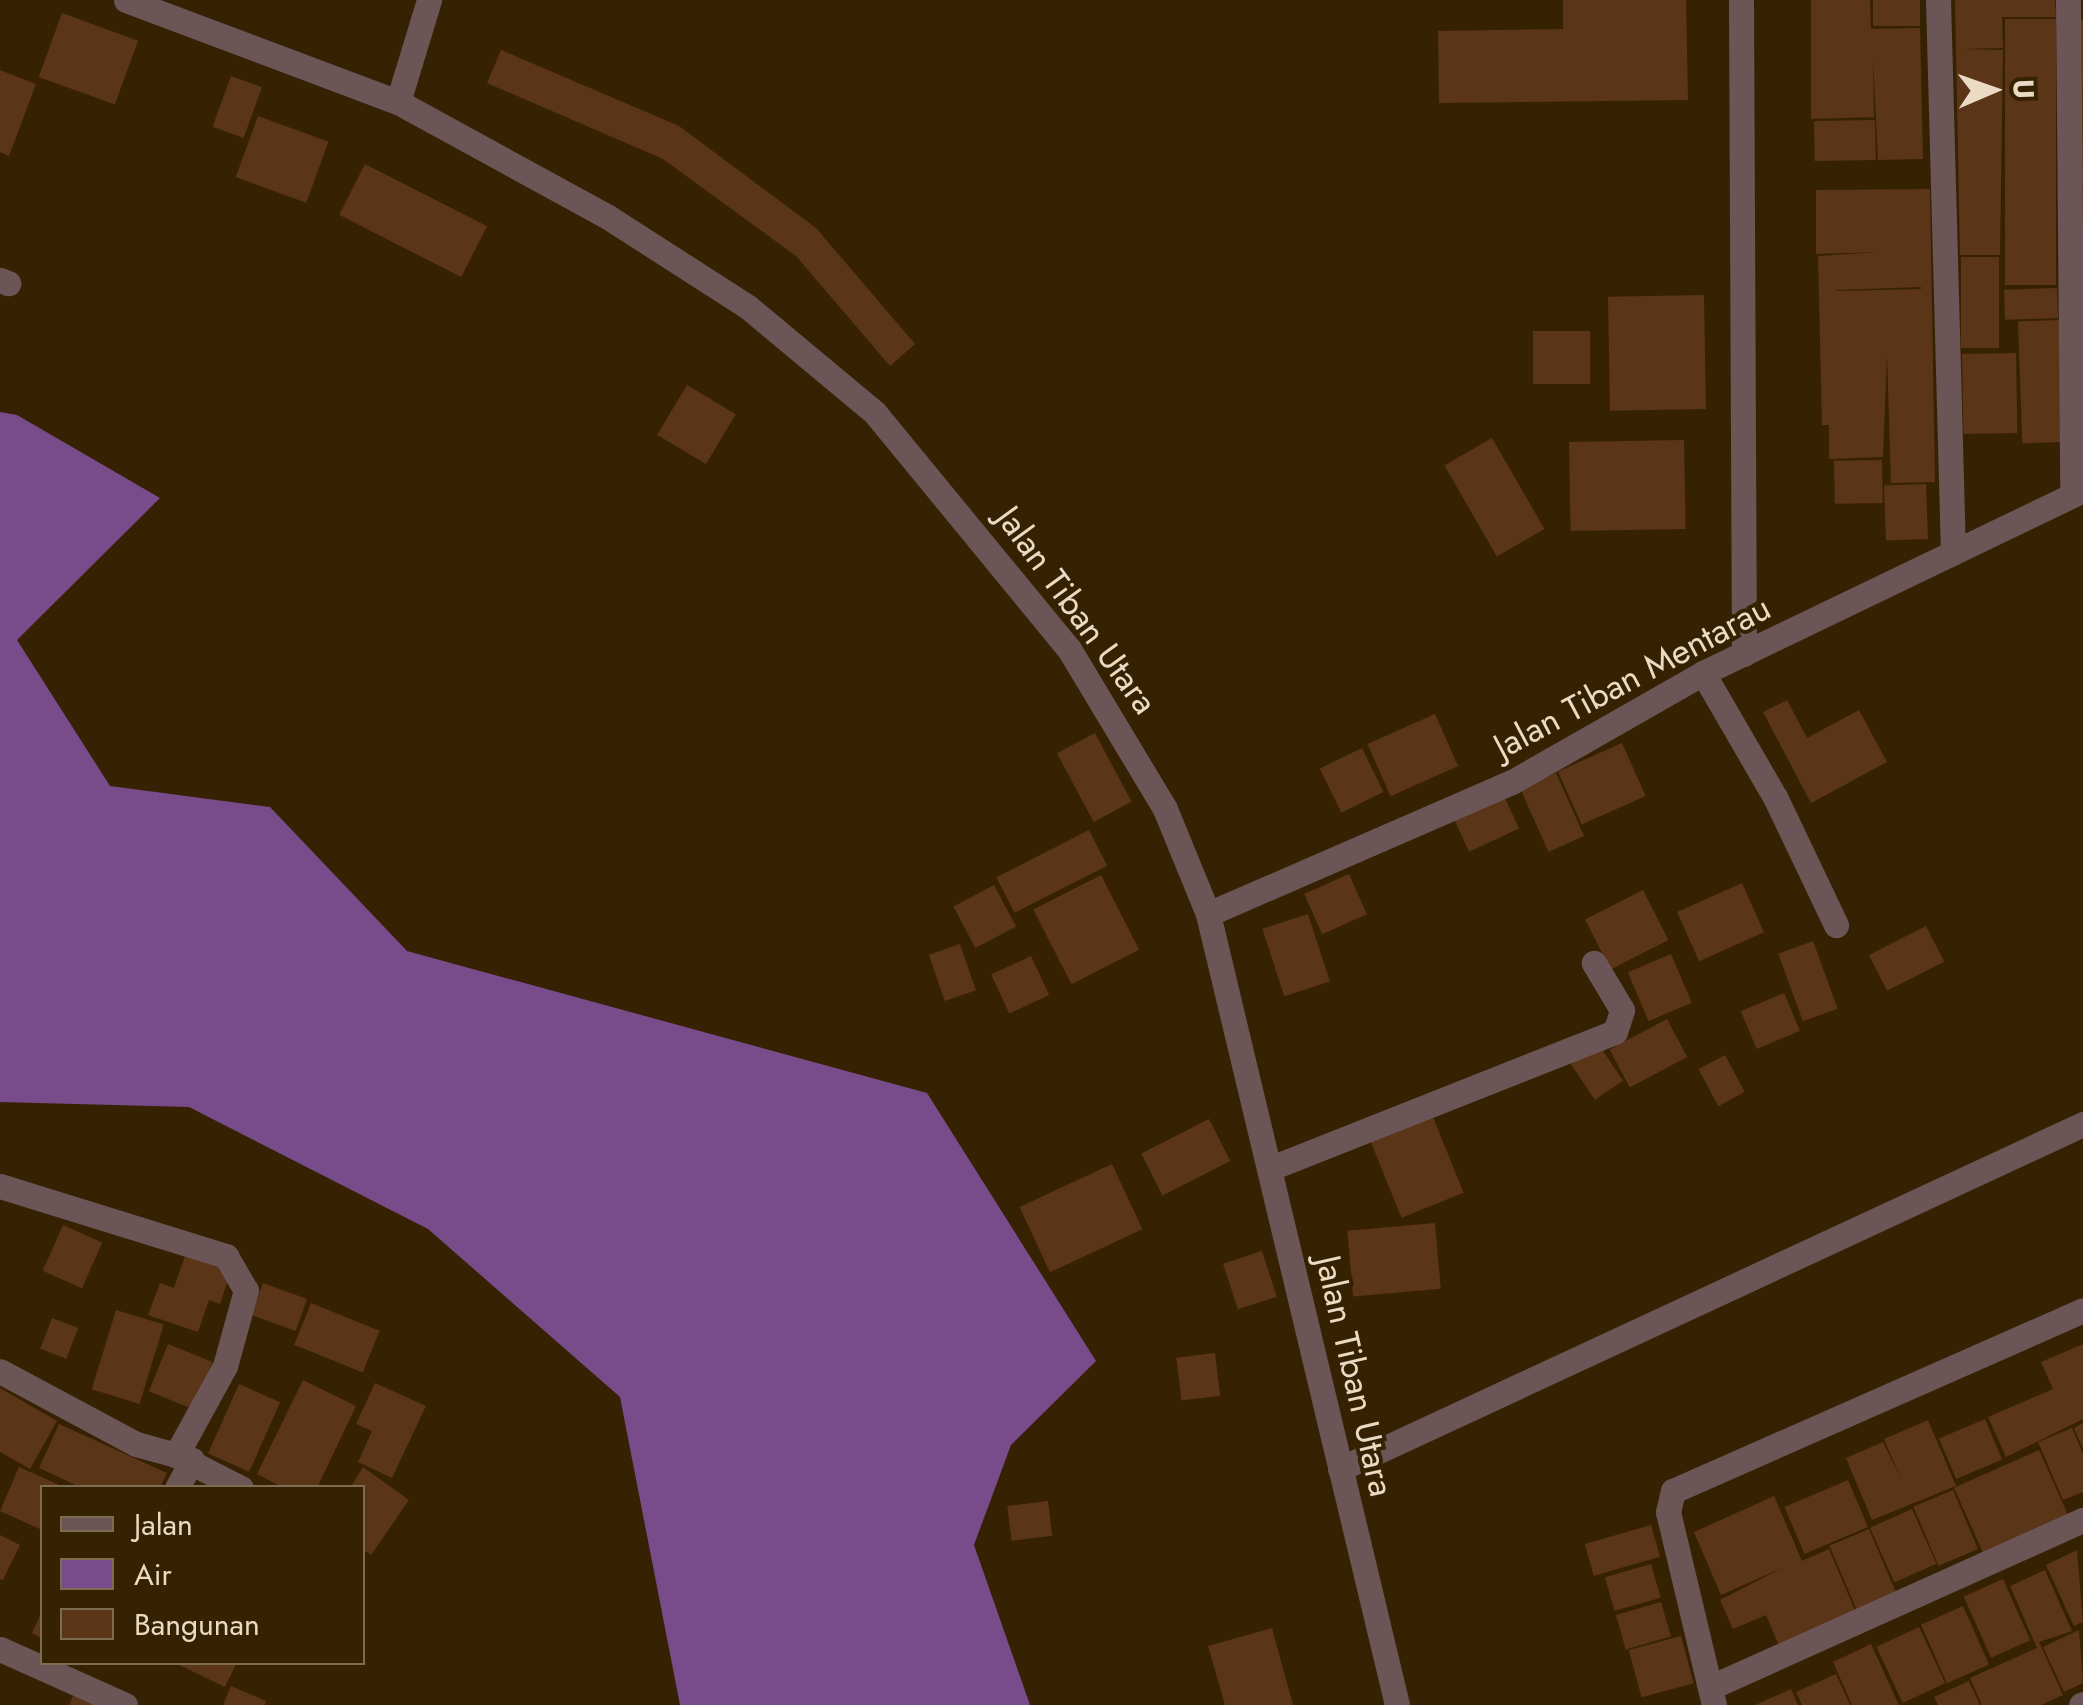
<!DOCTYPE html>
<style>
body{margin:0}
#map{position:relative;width:2083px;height:1705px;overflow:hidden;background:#362202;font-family:Jost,sans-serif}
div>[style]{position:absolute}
.water>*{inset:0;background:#784b8a}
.building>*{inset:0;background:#5b3518;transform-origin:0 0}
.minor>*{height:25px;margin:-12.5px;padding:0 12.5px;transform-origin:12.5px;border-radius:12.5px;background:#6c5556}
.tertiary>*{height:25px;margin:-12.5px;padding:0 12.5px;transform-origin:12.5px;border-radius:12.5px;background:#6c5556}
span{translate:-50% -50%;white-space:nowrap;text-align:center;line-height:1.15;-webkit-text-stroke:8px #362202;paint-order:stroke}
.street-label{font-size:35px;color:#ebdbc5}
.legend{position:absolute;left:40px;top:1485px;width:325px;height:180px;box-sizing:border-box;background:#362202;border:2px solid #7e6c50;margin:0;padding:12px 18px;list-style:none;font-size:30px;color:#ebdbc5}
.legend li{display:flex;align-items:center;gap:20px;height:50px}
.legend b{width:50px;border:2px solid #7e6c50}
.north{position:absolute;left:1943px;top:40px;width:100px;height:100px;-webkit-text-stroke:8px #362202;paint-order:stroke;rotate:88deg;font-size:28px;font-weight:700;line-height:40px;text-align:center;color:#ebdbc5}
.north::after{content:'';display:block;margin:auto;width:35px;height:45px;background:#ebdbc5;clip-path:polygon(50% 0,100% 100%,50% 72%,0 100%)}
</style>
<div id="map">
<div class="water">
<i style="clip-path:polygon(0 412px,17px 415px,160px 498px,17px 640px,110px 786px,270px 807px,407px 951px,927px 1093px,1096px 1361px,1011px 1445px,974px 1545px,1030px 1705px,680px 1705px,620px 1397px,428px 1229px,189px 1107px,0 1102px)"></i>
</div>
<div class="building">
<i style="clip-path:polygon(1563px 0,1686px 0,1688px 100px,1439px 103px,1438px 31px,1563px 29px)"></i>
<i style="clip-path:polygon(1811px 0,1870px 0,1871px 29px,1920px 28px,1923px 159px,1878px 160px,1873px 57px,1874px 117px,1811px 119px)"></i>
<i style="left:1873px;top:0;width:47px;height:26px"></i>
<i style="clip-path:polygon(1955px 0,2055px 0,2056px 17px,2002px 17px,2003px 48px,1963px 49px,2003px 50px,2000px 255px,1960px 255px)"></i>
<i style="left:62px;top:13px;width:81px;height:68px;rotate:20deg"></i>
<i style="left:2056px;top:19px;width:266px;height:51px;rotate:90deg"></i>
<i style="clip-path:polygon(2074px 20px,2083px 20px,2083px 185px,2078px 185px)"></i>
<i style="clip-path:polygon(501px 50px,679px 126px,816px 228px,915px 344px,890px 366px,796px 256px,663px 159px,487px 83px)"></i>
<i style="clip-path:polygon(0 70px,36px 84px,9px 156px,0 152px)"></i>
<i style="left:231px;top:76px;width:33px;height:54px;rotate:20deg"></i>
<i style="left:258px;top:116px;width:75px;height:65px;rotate:20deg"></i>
<i style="left:1875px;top:120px;width:40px;height:61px;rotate:89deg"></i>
<i style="left:365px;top:164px;width:137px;height:57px;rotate:27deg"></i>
<i style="clip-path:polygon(evenodd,1930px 189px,1935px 482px,1891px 483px,1887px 355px,1883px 457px,1829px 459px,1829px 425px,1822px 425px,1818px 256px,1879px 252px,1816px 254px,1816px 190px,1930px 189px,1921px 287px,1921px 289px,1836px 291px,1836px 290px,1921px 287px)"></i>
<i style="left:1961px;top:257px;width:38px;height:91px"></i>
<i style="left:2057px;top:288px;width:30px;height:53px;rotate:88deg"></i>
<i style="left:1704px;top:295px;width:114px;height:96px;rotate:89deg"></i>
<i style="left:2059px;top:320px;width:122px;height:41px;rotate:88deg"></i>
<i style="left:1590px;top:331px;width:53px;height:57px;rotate:90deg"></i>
<i style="left:2016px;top:353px;width:80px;height:54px;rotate:89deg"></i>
<i style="left:687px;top:385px;width:57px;height:58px;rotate:31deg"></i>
<i style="left:1492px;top:438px;width:105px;height:55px;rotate:60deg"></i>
<i style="left:1684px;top:440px;width:89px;height:115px;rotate:89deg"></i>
<i style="left:1882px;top:460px;width:43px;height:48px;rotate:89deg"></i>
<i style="left:1926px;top:484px;width:55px;height:42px;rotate:88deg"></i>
<i style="clip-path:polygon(1787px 700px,1807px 738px,1859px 710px,1887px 762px,1811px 803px,1763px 712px)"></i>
<i style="left:1435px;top:714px;width:57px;height:74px;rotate:66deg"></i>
<i style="left:1095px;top:733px;width:78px;height:43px;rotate:62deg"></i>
<i style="left:1622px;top:743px;width:58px;height:70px;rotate:66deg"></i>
<i style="left:1362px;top:748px;width:49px;height:47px;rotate:64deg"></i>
<i style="left:1556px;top:773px;width:69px;height:39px;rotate:66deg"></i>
<i style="left:1503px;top:794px;width:38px;height:55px;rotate:65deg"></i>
<i style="left:1089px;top:830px;width:40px;height:104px;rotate:63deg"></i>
<i style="left:1349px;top:874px;width:44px;height:49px;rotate:66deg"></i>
<i style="left:1101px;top:875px;width:84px;height:76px;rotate:63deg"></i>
<i style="left:1742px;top:883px;width:54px;height:71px;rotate:66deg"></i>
<i style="left:994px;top:885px;width:47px;height:46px;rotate:62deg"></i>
<i style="left:1643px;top:890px;width:56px;height:65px;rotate:63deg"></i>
<i style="left:1308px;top:914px;width:71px;height:48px;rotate:72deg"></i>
<i style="left:1926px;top:926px;width:40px;height:64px;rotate:63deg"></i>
<i style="left:1813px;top:941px;width:72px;height:37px;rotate:70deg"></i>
<i style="left:960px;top:944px;width:49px;height:33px;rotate:71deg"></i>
<i style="left:1671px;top:954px;width:53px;height:47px;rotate:67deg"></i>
<i style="left:1031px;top:956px;width:43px;height:44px;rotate:65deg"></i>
<i style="left:1784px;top:993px;width:41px;height:47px;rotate:67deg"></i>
<i style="left:1667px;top:1019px;width:43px;height:65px;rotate:62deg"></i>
<i style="left:1599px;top:1045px;width:43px;height:34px;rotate:56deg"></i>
<i style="left:1725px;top:1055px;width:42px;height:30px;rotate:62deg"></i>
<i style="left:1431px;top:1112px;width:87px;height:67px;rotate:68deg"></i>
<i style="left:1209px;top:1119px;width:47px;height:76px;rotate:63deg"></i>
<i style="left:1112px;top:1164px;width:72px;height:102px;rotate:65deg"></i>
<i style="left:1435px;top:1223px;width:66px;height:88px;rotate:85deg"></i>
<i style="left:63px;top:1225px;width:43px;height:50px;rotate:24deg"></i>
<i style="clip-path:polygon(187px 1250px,233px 1265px,220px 1304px,209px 1300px,198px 1332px,148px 1315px,160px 1283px,174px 1288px)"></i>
<i style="left:1262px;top:1251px;width:48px;height:41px;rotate:72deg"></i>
<i style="left:263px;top:1283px;width:47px;height:34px;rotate:20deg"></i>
<i style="left:311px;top:1303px;width:74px;height:45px;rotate:22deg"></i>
<i style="left:116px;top:1310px;width:50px;height:83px;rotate:17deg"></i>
<i style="left:52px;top:1318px;width:28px;height:33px;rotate:21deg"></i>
<i style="left:168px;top:1344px;width:48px;height:51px;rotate:22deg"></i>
<i style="clip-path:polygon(2083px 1344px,2083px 1419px,2006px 1457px,1988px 1417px,2053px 1389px,2041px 1362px)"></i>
<i style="left:1215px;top:1353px;width:43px;height:39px;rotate:83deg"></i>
<i style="clip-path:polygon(303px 1380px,356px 1406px,317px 1488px,284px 1488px,257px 1474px)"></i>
<i style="clip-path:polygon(375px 1383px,426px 1406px,392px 1478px,358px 1462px,372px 1431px,356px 1424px)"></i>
<i style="left:239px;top:1384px;width:45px;height:76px;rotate:24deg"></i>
<i style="clip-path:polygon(0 1388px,57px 1421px,30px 1469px,0 1452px)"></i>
<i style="left:1985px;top:1419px;width:44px;height:50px;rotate:67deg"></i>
<i style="clip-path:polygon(1928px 1420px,1956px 1486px,1872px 1520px,1846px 1458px,1883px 1442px,1902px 1481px,1884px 1439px)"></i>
<i style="clip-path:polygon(2083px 1423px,2083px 1449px,2074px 1428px)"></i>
<i style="clip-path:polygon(59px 1424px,167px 1473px,160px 1488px,82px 1488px,39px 1468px)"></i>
<i style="clip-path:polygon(2072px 1428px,2083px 1454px,2083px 1492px,2063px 1500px,2038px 1442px)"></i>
<i style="left:2039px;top:1450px;width:74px;height:93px;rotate:66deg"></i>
<i style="clip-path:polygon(19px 1467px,66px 1488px,42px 1488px,42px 1530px,0 1511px)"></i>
<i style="clip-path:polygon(363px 1467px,409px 1500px,371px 1555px,362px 1549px,362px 1488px,350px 1488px)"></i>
<i style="left:1848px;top:1480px;width:51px;height:69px;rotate:67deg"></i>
<i style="left:1953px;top:1490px;width:64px;height:43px;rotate:67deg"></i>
<i style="clip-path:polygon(1774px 1496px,1802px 1561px,1829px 1549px,1856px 1613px,1779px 1646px,1766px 1615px,1733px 1629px,1720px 1600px,1786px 1566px,1721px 1595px,1694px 1532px)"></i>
<i style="left:1048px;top:1501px;width:35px;height:41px;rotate:83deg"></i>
<i style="left:1912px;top:1509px;width:60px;height:46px;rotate:66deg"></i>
<i style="left:1651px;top:1525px;width:33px;height:69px;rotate:74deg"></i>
<i style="left:1869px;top:1529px;width:72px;height:43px;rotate:67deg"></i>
<i style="clip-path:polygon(0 1535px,20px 1545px,3px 1580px,0 1579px)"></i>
<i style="clip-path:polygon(2077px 1550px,2083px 1622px,2074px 1626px,2046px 1565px)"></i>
<i style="left:1651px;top:1564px;width:35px;height:48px;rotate:74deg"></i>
<i style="clip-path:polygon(2045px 1570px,2072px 1631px,2039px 1642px,2063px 1695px,2041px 1705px,1982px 1705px,1970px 1678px,2037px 1648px,2010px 1586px)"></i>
<i style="left:2003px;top:1579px;width:67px;height:43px;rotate:66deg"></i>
<i style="left:1661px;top:1602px;width:36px;height:47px;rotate:74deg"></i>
<i style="left:1963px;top:1606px;width:64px;height:46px;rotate:66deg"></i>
<i style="clip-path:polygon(42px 1611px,42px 1638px,32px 1633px)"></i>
<i style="left:1919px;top:1627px;width:62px;height:47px;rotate:65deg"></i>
<i style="clip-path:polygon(1272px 1628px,1293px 1705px,1225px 1705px,1208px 1646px)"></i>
<i style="clip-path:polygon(2079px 1630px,2083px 1683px,2064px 1692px,2043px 1647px)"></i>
<i style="left:1681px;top:1636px;width:49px;height:54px;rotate:75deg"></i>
<i style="clip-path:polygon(1871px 1644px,1899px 1705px,1852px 1705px,1833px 1662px)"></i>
<i style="clip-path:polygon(173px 1662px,237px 1662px,225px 1687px)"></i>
<i style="clip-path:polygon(1836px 1674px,1850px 1705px,1802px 1705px,1796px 1692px)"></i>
<i style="clip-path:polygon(1969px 1681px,1980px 1705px,1938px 1705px,1934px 1697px)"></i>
<i style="clip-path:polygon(231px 1686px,266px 1701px,265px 1705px,223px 1705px)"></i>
<i style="clip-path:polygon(1791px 1689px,1798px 1705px,1755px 1705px)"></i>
<i style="clip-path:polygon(75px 1692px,102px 1705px,69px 1705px)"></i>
</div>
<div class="minor">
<i style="left:1741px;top:0;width:654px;rotate:89.74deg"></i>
<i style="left:1938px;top:0;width:553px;rotate:88.45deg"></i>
<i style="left:2068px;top:0;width:494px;rotate:89.5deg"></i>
<i style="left:398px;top:102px;width:107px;rotate:-73.1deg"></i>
<i style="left:0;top:280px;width:9px;rotate:21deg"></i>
<i style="left:1703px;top:673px;width:143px;rotate:59.9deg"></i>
<i style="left:1775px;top:797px;width:142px;rotate:64.5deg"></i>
<i style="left:1208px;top:914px;width:331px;rotate:-23.5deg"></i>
<i style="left:1512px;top:782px;width:220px;rotate:-29.7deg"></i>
<i style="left:1703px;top:673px;width:422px;rotate:-25.7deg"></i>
<i style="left:1271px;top:1168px;width:370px;rotate:-21.6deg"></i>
<i style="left:1615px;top:1032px;width:23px;rotate:-72deg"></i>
<i style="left:1622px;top:1010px;width:55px;rotate:-120.8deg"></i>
<i style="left:0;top:1186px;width:237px;rotate:17.2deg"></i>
<i style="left:226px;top:1256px;width:39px;rotate:60deg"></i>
<i style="left:246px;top:1290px;width:79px;rotate:105.4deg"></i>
<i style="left:225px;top:1366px;width:102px;rotate:118.8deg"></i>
<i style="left:176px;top:1455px;width:41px;rotate:-164.6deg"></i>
<i style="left:136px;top:1444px;width:154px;rotate:-151.8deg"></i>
<i style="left:176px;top:1455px;width:73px;rotate:26.9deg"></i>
<i style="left:1340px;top:1469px;width:819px;rotate:-24.91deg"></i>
<i style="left:177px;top:1488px;width:32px;rotate:-62deg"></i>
<i style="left:0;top:1649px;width:137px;rotate:24.1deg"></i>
<i style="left:1711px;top:1687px;width:408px;rotate:-24.2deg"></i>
<i style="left:1714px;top:1705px;width:198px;rotate:-103.4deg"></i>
<i style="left:1668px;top:1512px;width:22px;rotate:-77deg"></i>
<i style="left:1673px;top:1491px;width:448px;rotate:-23.8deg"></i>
<i style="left:2081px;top:1705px;width:2px;rotate:-27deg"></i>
</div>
<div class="tertiary">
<i style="left:126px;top:0;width:290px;rotate:20.6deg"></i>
<i style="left:398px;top:102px;width:239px;rotate:28.7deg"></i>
<i style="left:608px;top:217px;width:166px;rotate:32.7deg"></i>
<i style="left:748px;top:307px;width:165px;rotate:39.8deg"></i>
<i style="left:875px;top:413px;width:306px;rotate:50.6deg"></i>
<i style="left:1069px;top:649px;width:187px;rotate:59deg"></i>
<i style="left:1165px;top:809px;width:113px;rotate:67.7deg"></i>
<i style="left:1208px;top:914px;width:813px;rotate:76.56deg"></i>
</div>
<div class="street-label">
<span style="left:1077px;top:610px;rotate:54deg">Jalan Tiban Utara</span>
<span style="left:1632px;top:677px;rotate:-28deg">Jalan Tiban Mentarau</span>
<span style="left:1355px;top:1376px;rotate:77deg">Jalan Tiban Utara</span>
</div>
<ul class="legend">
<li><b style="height:12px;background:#6c5556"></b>Jalan</li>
<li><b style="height:28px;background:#784b8a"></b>Air</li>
<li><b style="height:28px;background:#5b3518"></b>Bangunan</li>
</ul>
<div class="north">U</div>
</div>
